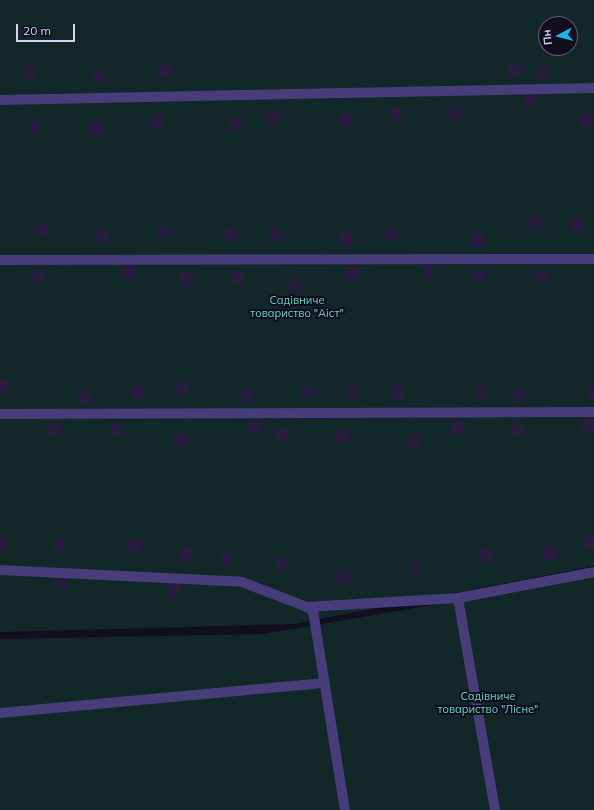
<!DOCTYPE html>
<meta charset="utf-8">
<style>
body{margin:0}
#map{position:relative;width:594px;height:810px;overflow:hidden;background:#130e1f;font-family:Mulish,sans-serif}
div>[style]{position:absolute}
.green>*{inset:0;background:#122728}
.building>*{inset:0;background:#261c3e;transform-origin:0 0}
.street>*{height:10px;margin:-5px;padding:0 5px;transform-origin:5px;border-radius:5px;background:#463d7a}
span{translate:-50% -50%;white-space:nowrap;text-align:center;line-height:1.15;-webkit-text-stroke:4px #130e1f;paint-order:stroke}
.park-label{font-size:11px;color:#63d4c3}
.north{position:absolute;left:538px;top:16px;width:40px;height:40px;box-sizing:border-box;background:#130e1f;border:1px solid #625c77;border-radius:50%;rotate:263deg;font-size:11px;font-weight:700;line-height:16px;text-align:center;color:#d9d0fb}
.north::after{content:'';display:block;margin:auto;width:14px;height:18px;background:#13bbe4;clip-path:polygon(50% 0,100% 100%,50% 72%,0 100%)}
.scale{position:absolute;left:16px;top:24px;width:59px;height:18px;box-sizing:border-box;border:2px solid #d9d0fb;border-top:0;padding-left:5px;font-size:12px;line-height:14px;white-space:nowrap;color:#d9d0fb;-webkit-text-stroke:3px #130e1f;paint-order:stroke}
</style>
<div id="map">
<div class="green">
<i style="clip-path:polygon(evenodd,0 0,594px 0,594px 566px,294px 624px,0 632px,0 0,546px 24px,570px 24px,570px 48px,546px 48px,546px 24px)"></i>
<i style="clip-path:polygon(594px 577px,594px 810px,0 810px,0 639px,264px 634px)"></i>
</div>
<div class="building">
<i style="left:158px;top:63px;width:13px;height:13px"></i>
<i style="left:508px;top:63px;width:13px;height:13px"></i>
<i style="left:23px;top:66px;width:13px;height:13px"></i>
<i style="left:537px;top:67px;width:13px;height:13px"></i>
<i style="left:93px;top:70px;width:12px;height:13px"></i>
<i style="left:524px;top:93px;width:12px;height:14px;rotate:5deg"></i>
<i style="left:449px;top:106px;width:13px;height:13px"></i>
<i style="left:390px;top:107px;width:13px;height:14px;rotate:4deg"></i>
<i style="left:266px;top:112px;width:13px;height:13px"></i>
<i style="left:340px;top:113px;width:12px;height:13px"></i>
<i style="left:150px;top:114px;width:13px;height:14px"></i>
<i style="left:580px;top:114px;width:13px;height:13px"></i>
<i style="left:229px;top:117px;width:12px;height:14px"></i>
<i style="left:29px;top:121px;width:13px;height:13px"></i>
<i style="left:90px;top:122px;width:13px;height:14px"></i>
<i style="left:530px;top:217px;width:12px;height:13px"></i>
<i style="left:572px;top:218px;width:13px;height:13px"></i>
<i style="left:34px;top:223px;width:13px;height:13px"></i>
<i style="left:157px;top:225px;width:13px;height:13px"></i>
<i style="left:386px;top:226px;width:13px;height:14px;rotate:4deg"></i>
<i style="left:270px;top:227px;width:12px;height:14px"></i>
<i style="left:225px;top:228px;width:13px;height:13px"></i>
<i style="clip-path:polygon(96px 229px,108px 229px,108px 243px,95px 242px)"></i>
<i style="left:340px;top:232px;width:13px;height:14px"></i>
<i style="left:470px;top:232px;width:13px;height:14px"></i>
<i style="left:421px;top:265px;width:13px;height:13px"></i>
<i style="left:123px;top:266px;width:12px;height:13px"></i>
<i style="left:346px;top:268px;width:13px;height:13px"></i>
<i style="left:473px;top:268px;width:13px;height:14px;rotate:4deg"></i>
<i style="left:31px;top:269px;width:13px;height:14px"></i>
<i style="left:537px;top:269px;width:13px;height:14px;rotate:4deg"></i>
<i style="left:231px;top:270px;width:13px;height:14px"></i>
<i style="left:180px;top:272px;width:13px;height:14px"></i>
<i style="left:289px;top:279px;width:13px;height:14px"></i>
<i style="left:0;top:380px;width:10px;height:13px"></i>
<i style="left:175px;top:382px;width:13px;height:13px"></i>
<i style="left:301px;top:385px;width:13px;height:13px"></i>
<i style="left:132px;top:386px;width:12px;height:13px"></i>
<i style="left:346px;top:386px;width:13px;height:13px"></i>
<i style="left:391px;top:386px;width:13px;height:14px"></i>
<i style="left:475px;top:386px;width:13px;height:13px"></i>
<i style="left:588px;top:386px;width:6px;height:13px"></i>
<i style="clip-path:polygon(241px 389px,253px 389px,254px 403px,241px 402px)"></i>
<i style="left:513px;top:389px;width:13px;height:13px"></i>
<i style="left:78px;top:390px;width:13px;height:14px"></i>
<i style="left:581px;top:419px;width:13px;height:14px"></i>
<i style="left:248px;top:420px;width:13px;height:13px"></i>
<i style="left:452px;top:420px;width:13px;height:14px;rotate:4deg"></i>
<i style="left:48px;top:423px;width:13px;height:13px"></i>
<i style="clip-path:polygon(110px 423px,122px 423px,123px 437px,110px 436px)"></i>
<i style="left:512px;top:423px;width:12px;height:13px"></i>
<i style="left:276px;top:428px;width:13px;height:13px"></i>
<i style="left:336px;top:429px;width:13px;height:13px"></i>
<i style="left:174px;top:433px;width:13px;height:13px"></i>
<i style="left:408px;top:435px;width:13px;height:13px"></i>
<i style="left:584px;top:535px;width:10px;height:13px"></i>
<i style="left:0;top:538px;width:6px;height:14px"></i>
<i style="left:53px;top:539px;width:13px;height:13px"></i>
<i style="left:128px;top:539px;width:13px;height:14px"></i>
<i style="left:544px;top:546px;width:13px;height:14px"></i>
<i style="left:179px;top:548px;width:13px;height:13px"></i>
<i style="left:480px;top:548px;width:13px;height:14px;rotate:4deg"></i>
<i style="left:221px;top:552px;width:13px;height:14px"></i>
<i style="left:276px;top:557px;width:12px;height:13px"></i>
<i style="left:409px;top:562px;width:13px;height:13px"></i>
<i style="left:339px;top:569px;width:13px;height:14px;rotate:4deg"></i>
<i style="left:54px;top:576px;width:13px;height:13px"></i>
<i style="left:167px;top:584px;width:13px;height:13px"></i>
</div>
<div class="street">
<i style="left:0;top:100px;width:594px;rotate:-1.16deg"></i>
<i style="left:0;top:260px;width:594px;rotate:-0.1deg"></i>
<i style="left:0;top:414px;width:594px;rotate:-0.19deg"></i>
<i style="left:0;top:570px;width:242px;rotate:2.8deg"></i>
<i style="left:242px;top:582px;width:70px;rotate:21deg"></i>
<i style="left:307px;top:607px;width:7px;rotate:34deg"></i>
<i style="left:313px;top:611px;width:202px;rotate:80.9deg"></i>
<i style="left:458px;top:598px;width:138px;rotate:-10.8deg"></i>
<i style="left:307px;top:607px;width:151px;rotate:-3.4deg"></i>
<i style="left:458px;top:598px;width:215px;rotate:80.1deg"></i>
<i style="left:0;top:713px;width:326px;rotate:-5.3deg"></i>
</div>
<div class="park-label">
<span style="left:297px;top:307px">Садівниче<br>товариство "Аіст"</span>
<span style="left:488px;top:703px">Садівниче<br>товариство "Лісне"</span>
</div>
<div class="north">Пн</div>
<div class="scale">20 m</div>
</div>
